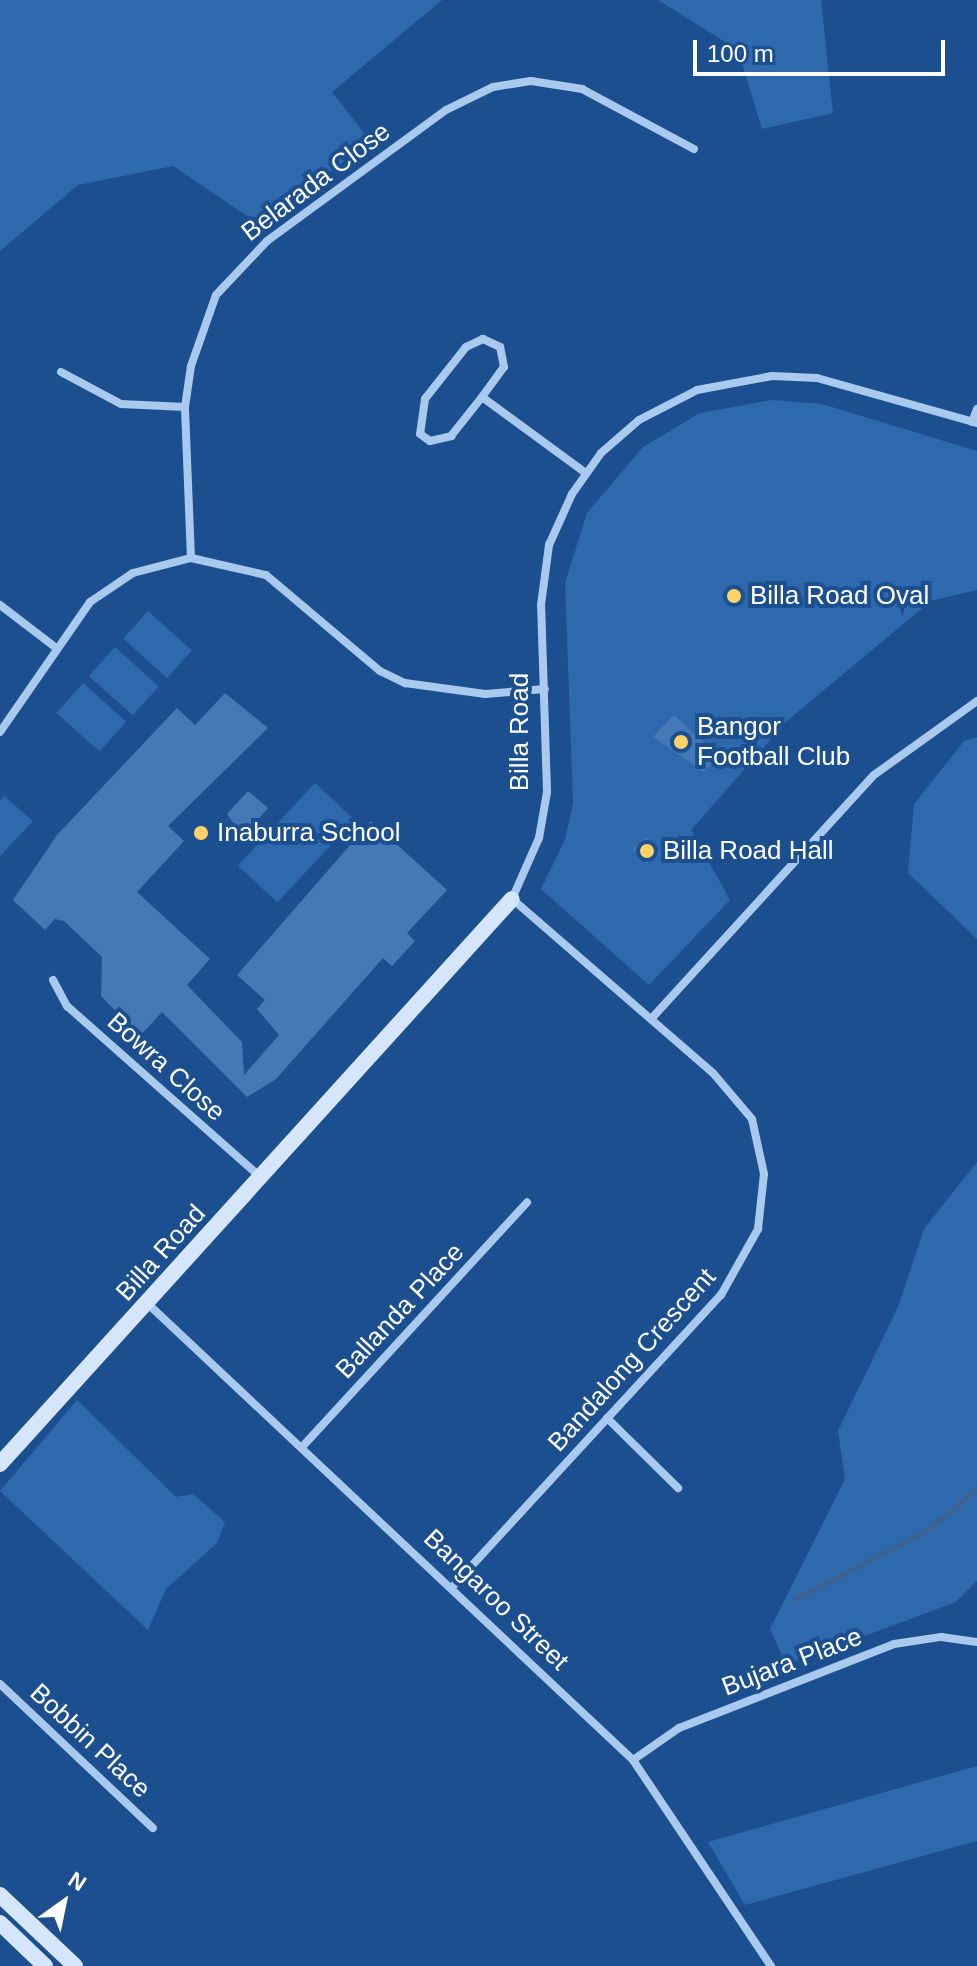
<!DOCTYPE html>
<style>
body{margin:0}
#map{position:relative;width:977px;height:1966px;overflow:hidden;background:#1b4f8f;font-family:Arial,sans-serif}
div>[style]{position:absolute}
.green>*{inset:0;background:#2e69ad;transform-origin:0 0}
.stream>*{height:5px;margin:-2.5px;padding:0 2.5px;transform-origin:2.5px;border-radius:2.5px;background:#3c6290}
.building>*{inset:0;background:#4478b7;transform-origin:0 0}
.street>*{height:8px;margin:-4px;padding:0 4px;transform-origin:4px;border-radius:4px;background:#a9c9ee}
.secondary>*{height:16px;margin:-8px;padding:0 8px;transform-origin:8px;border-radius:8px;background:#d6e6fa}
.dots>*{width:22px;height:22px;translate:-50% -50%;box-sizing:border-box;border:4px solid #1b4f8f;border-radius:50%}
span{translate:-50% -50%;white-space:nowrap;text-align:center;line-height:1.15;-webkit-text-stroke:8px #1b4f8f;paint-order:stroke}
.street-label{font-size:26px;color:#fff}
.poi-label{font-size:26px;color:#fff}
.left{translate:0 -50%;text-align:left}
.north{position:absolute;left:24px;top:1862px;width:80px;height:80px;-webkit-text-stroke:6px #1b4f8f;paint-order:stroke;rotate:33deg;font-size:22px;font-weight:700;line-height:32px;text-align:center;color:#fff}
.north::after{content:'';display:block;margin:auto;width:28px;height:36px;background:#fff;clip-path:polygon(50% 0,100% 100%,50% 72%,0 100%)}
.scale{position:absolute;left:693px;top:40px;width:252px;height:36px;box-sizing:border-box;border:4px solid #fff;border-top:0;padding-left:10px;font-size:24px;line-height:28px;white-space:nowrap;color:#fff;-webkit-text-stroke:6px #1b4f8f;paint-order:stroke}
</style>
<div id="map">
<div class="green">
<i style="clip-path:polygon(0 0,442px 0,332px 92px,371px 142px,259px 224px,173px 166px,78px 185px,0 251px)"></i>
<i style="clip-path:polygon(658px 0,821px 0,833px 113px,762px 129px,738px 50px)"></i>
<i style="clip-path:polygon(772px 400px,822px 404px,977px 451px,977px 590px,931px 601px,788px 720px,691px 830px,730px 900px,649px 985px,541px 889px,565px 840px,573px 803px,565px 583px,587px 513px,643px 447px,700px 413px)"></i>
<i style="left:148px;top:611px;width:59px;height:37px;rotate:42deg"></i>
<i style="left:115px;top:647px;width:59px;height:39px;rotate:42deg"></i>
<i style="left:83px;top:683px;width:58px;height:40px;rotate:42deg"></i>
<i style="clip-path:polygon(977px 737px,977px 939px,908px 873px,914px 804px,964px 741px)"></i>
<i style="left:315px;top:783px;width:54px;height:113px;rotate:43deg"></i>
<i style="clip-path:polygon(4px 796px,33px 821px,0 856px,0 801px)"></i>
<i style="clip-path:polygon(977px 1162px,977px 1581px,956px 1602px,786px 1665px,770px 1629px,845px 1479px,838px 1431px,898px 1307px,924px 1229px)"></i>
<i style="clip-path:polygon(77px 1400px,176px 1497px,193px 1494px,225px 1522px,217px 1543px,166px 1589px,148px 1630px,0 1491px)"></i>
<i style="clip-path:polygon(977px 1766px,977px 1841px,745px 1905px,708px 1842px)"></i>
</div>
<div class="stream">
<i style="left:795px;top:1599px;width:145px;rotate:-27.4deg"></i>
<i style="left:924px;top:1532px;width:68px;rotate:-39.1deg"></i>
</div>
<div class="building">
<i style="clip-path:polygon(225px 693px,268px 728px,168px 826px,184px 841px,137px 892px,210px 959px,187px 985px,242px 1042px,244px 1075px,279px 1035px,257px 1009px,265px 1000px,237px 975px,371px 821px,447px 890px,407px 933px,415px 941px,392px 966px,383px 958px,276px 1079px,247px 1097px,162px 1012px,140px 1036px,101px 996px,102px 957px,64px 921px,55px 919px,45px 930px,13px 900px,57px 835px,177px 708px,195px 725px)"></i>
<i style="clip-path:polygon(674px 715px,718px 756px,704px 772px,653px 737px)"></i>
<i style="clip-path:polygon(248px 791px,268px 808px,243px 837px,227px 814px)"></i>
<i style="left:646px;top:837px;width:21px;height:17px;rotate:49deg"></i>
</div>
<div class="street">
<i style="left:61px;top:372px;width:68px;rotate:28.1deg"></i>
<i style="left:121px;top:404px;width:64px;rotate:2.7deg"></i>
<i style="left:482px;top:397px;width:37px;rotate:-54deg"></i>
<i style="left:504px;top:367px;width:20px;rotate:-101deg"></i>
<i style="left:500px;top:347px;width:19px;rotate:-155deg"></i>
<i style="left:483px;top:339px;width:19px;rotate:155deg"></i>
<i style="left:466px;top:347px;width:66px;rotate:128.3deg"></i>
<i style="left:425px;top:399px;width:35px;rotate:98deg"></i>
<i style="left:420px;top:434px;width:12px;rotate:35deg"></i>
<i style="left:430px;top:441px;width:22px;rotate:-13deg"></i>
<i style="left:451px;top:436px;width:50px;rotate:-51.5deg"></i>
<i style="left:482px;top:397px;width:129px;rotate:36.2deg"></i>
<i style="left:972px;top:422px;width:14px;rotate:-69deg"></i>
<i style="left:191px;top:558px;width:151px;rotate:-92.3deg"></i>
<i style="left:185px;top:407px;width:41px;rotate:-81.7deg"></i>
<i style="left:191px;top:366px;width:75px;rotate:-70.6deg"></i>
<i style="left:216px;top:295px;width:74px;rotate:-46.6deg"></i>
<i style="left:267px;top:241px;width:222px;rotate:-36.2deg"></i>
<i style="left:446px;top:110px;width:52px;rotate:-26.1deg"></i>
<i style="left:493px;top:87px;width:38px;rotate:-9deg"></i>
<i style="left:531px;top:81px;width:52px;rotate:8.9deg"></i>
<i style="left:582px;top:89px;width:127px;rotate:28.2deg"></i>
<i style="left:0;top:605px;width:69px;rotate:37.4deg"></i>
<i style="left:0;top:732px;width:158px;rotate:-55.3deg"></i>
<i style="left:90px;top:602px;width:52px;rotate:-34deg"></i>
<i style="left:133px;top:573px;width:60px;rotate:-14.5deg"></i>
<i style="left:191px;top:558px;width:77px;rotate:12.8deg"></i>
<i style="left:266px;top:575px;width:149px;rotate:40.1deg"></i>
<i style="left:380px;top:671px;width:28px;rotate:26deg"></i>
<i style="left:405px;top:683px;width:81px;rotate:7.8deg"></i>
<i style="left:485px;top:694px;width:60px;rotate:-4.8deg"></i>
<i style="left:53px;top:980px;width:30px;rotate:62deg"></i>
<i style="left:67px;top:1006px;width:258px;rotate:41.5deg"></i>
<i style="left:652px;top:1018px;width:329px;rotate:-47.6deg"></i>
<i style="left:874px;top:775px;width:127px;rotate:-35.7deg"></i>
<i style="left:147px;top:1303px;width:667px;rotate:43.24deg"></i>
<i style="left:633px;top:1760px;width:248px;rotate:56.2deg"></i>
<i style="left:607px;top:1418px;width:100px;rotate:44.6deg"></i>
<i style="left:303px;top:1446px;width:331px;rotate:-47.4deg"></i>
<i style="left:454px;top:1585px;width:394px;rotate:-47.4deg"></i>
<i style="left:721px;top:1295px;width:76px;rotate:-60.7deg"></i>
<i style="left:758px;top:1229px;width:55px;rotate:-83.8deg"></i>
<i style="left:764px;top:1174px;width:56px;rotate:-102.3deg"></i>
<i style="left:752px;top:1119px;width:60px;rotate:-130.3deg"></i>
<i style="left:713px;top:1073px;width:266px;rotate:-139.1deg"></i>
<i style="left:512px;top:899px;width:67px;rotate:-66.1deg"></i>
<i style="left:539px;top:838px;width:47px;rotate:-80.1deg"></i>
<i style="left:547px;top:792px;width:187px;rotate:-91.8deg"></i>
<i style="left:541px;top:605px;width:61px;rotate:-82.4deg"></i>
<i style="left:549px;top:545px;width:56px;rotate:-65.7deg"></i>
<i style="left:572px;top:494px;width:50px;rotate:-54.7deg"></i>
<i style="left:601px;top:453px;width:50px;rotate:-41deg"></i>
<i style="left:639px;top:420px;width:65px;rotate:-27.3deg"></i>
<i style="left:697px;top:390px;width:76px;rotate:-10.6deg"></i>
<i style="left:772px;top:376px;width:45px;rotate:2.5deg"></i>
<i style="left:817px;top:378px;width:166px;rotate:15.7deg"></i>
<i style="left:0;top:1684px;width:210px;rotate:43.3deg"></i>
<i style="left:633px;top:1760px;width:56px;rotate:-34.8deg"></i>
<i style="left:679px;top:1728px;width:231px;rotate:-21.3deg"></i>
<i style="left:894px;top:1644px;width:48px;rotate:-8.5deg"></i>
<i style="left:941px;top:1637px;width:36px;rotate:8deg"></i>
</div>
<div class="secondary">
<i style="left:0;top:1464px;width:762px;rotate:-47.82deg"></i>
<i style="left:0;top:1895px;width:103px;rotate:43.4deg"></i>
<i style="left:0;top:1923px;width:62px;rotate:43.7deg"></i>
</div>
<div class="dots">
<i style="left:734px;top:596px;background:#ffd166"></i>
<i style="left:681px;top:742px;background:#ffd166"></i>
<i style="left:201px;top:833px;background:#ffd166"></i>
<i style="left:647px;top:851px;background:#ffd166"></i>
</div>
<div class="street-label">
<span style="left:316px;top:182px;rotate:-37deg">Belarada Close</span>
<span style="left:520px;top:732px;rotate:-90deg">Billa Road</span>
<span style="left:166px;top:1067px;rotate:42deg">Bowra Close</span>
<span style="left:161px;top:1253px;rotate:-48deg">Billa Road</span>
<span style="left:400px;top:1311px;rotate:-47deg">Ballanda Place</span>
<span style="left:632px;top:1360px;rotate:-48deg">Bandalong Crescent</span>
<span style="left:496px;top:1600px;rotate:44deg">Bangaroo Street</span>
<span style="left:792px;top:1662px;rotate:-21deg">Bujara Place</span>
<span style="left:90px;top:1741px;rotate:43deg">Bobbin Place</span>
</div>
<div class="poi-label">
<span class="left" style="left:750px;top:596px">Billa Road Oval</span>
<span class="left" style="left:697px;top:742px">Bangor<br>Football Club</span>
<span class="left" style="left:217px;top:833px">Inaburra School</span>
<span class="left" style="left:663px;top:851px">Billa Road Hall</span>
</div>
<div class="north">N</div>
<div class="scale">100 m</div>
</div>
